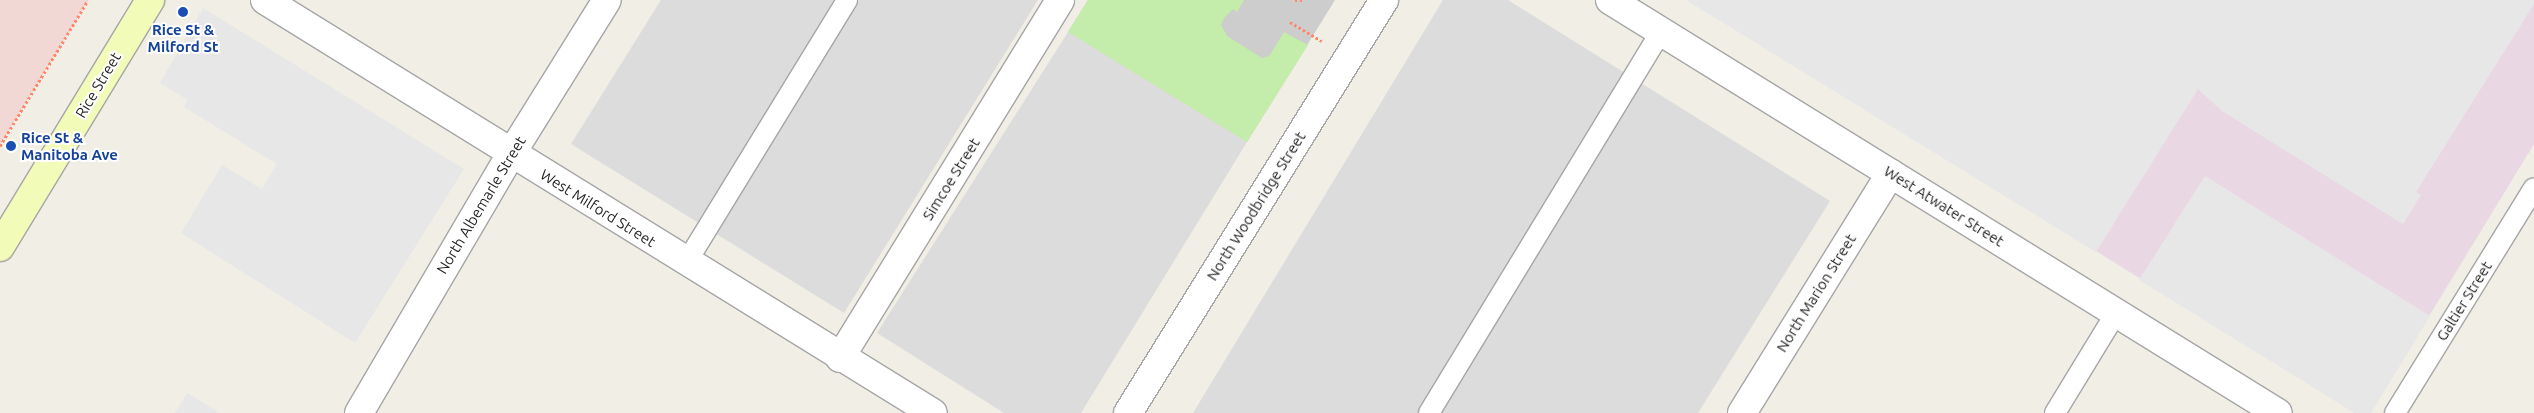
<!DOCTYPE html>
<style>
body{margin:0}
#map{position:relative;width:2534px;height:413px;overflow:hidden;background:#f0eee5;font-family:Ubuntu,sans-serif}
div>[style]{position:absolute}
.residential>*{inset:0;background:#dddcdc}
.commercial>*{inset:0;background:#f1d8d4}
.industrial>*{inset:0;background:#ead7e4}
.religious>*{inset:0;background:#cdcdcd}
.grass>*{inset:0;background:#c4ecaa}
.parking>*{inset:0;background:#e7e7e7}
.path>*{height:3px;margin-top:-1.5px;transform-origin:0;background:repeating-linear-gradient(90deg,#fe8669 0 2.5px,transparent 0 5px)}
.roads{filter:drop-shadow(1px 0 #a6a6a6) drop-shadow(-1px 0 #a6a6a6) drop-shadow(0 1px #a6a6a6) drop-shadow(0 -1px #a6a6a6)}
.lane>*{height:20px;margin:-10px;padding:0 10px;transform-origin:10px;border-radius:10px;background:#fff}
.street>*{height:28px;margin:-14px;padding:0 14px;transform-origin:14px;border-radius:14px;background:#fff}
.secondary>*{height:28px;margin:-14px;padding:0 14px;transform-origin:14px;border-radius:14px;background:#f2fbb8}
.dots>*{width:14px;height:14px;translate:-50% -50%;box-sizing:border-box;border:2px solid #fff;border-radius:50%}
span{translate:-50% -50%;white-space:nowrap;text-align:center;line-height:1.15;-webkit-text-stroke:4px #fff;paint-order:stroke}
.transit-label{font-size:15px;color:#164399;font-weight:700}
.left{translate:0 -50%;text-align:left}
.street-label{font-size:15px;color:#1f1f1f}
</style>
<div id="map">
<div class="residential">
<i style="clip-path:polygon(661px 0,1038px 0,844px 313px,571px 144px)"></i>
<i style="clip-path:polygon(1443px 0,1508px 0,1830px 201px,1698px 413px,1193px 413px)"></i>
<i style="clip-path:polygon(1068px 32px,1247px 142px,1081px 413px,1004px 413px,877px 333px)"></i>
</div>
<div class="commercial">
<i style="clip-path:polygon(0 0,89px 0,0 145px)"></i>
</div>
<div class="industrial">
<i style="clip-path:polygon(1695px 0,2534px 0,2534px 144px,2370px 413px,2355px 413px)"></i>
</div>
<div class="religious">
<i style="clip-path:polygon(1088px 0,1335px 0,1247px 142px,1068px 32px)"></i>
</div>
<div class="grass">
<i style="clip-path:polygon(1088px 0,1244px 0,1237px 12px,1233px 9px,1224px 18px,1221px 25px,1227px 36px,1262px 58px,1269px 56px,1284px 32px,1308px 45px,1247px 142px,1068px 32px)"></i>
</div>
<div class="parking">
<i style="clip-path:polygon(1686px 0,2534px 0,2534px 4px,2416px 192px,2421px 195px,2403px 224px,2222px 111px,2198px 89px,2096px 252px)"></i>
<i style="clip-path:polygon(203px 8px,464px 169px,355px 343px,181px 233px,222px 165px,262px 189px,277px 164px,184px 107px,188px 100px,160px 83px)"></i>
<i style="clip-path:polygon(2205px 176px,2430px 316px,2371px 413px,2355px 413px,2139px 280px)"></i>
<i style="clip-path:polygon(187px 393px,220px 413px,175px 413px)"></i>
</div>
<div class="path">
<i style="left:1295px;top:0;width:7px"></i>
<i style="left:1290px;top:22px;width:37px;rotate:31deg"></i>
<i style="left:0;top:146px;width:170px;rotate:-58.9deg"></i>
</div>
<div class="roads">
<div class="lane">
<i style="left:686px;top:263px;width:308px;rotate:-58.5deg"></i>
<i style="left:1429px;top:413px;width:446px;rotate:-58.7deg"></i>
<i style="left:2055px;top:413px;width:117px;rotate:-58.6deg"></i>
<i style="left:2395px;top:413px;width:264px;rotate:-58.3deg"></i>
</div>
<div class="street">
<i style="left:265px;top:0;width:785px;rotate:31.73deg"></i>
<i style="left:1610px;top:0;width:785px;rotate:31.73deg"></i>
<i style="left:840px;top:358px;width:420px;rotate:-58.4deg"></i>
<i style="left:359px;top:413px;width:300px;rotate:-59.6deg"></i>
<i style="left:511px;top:154px;width:181px;rotate:-58.1deg"></i>
<i style="left:1128px;top:413px;width:486px;rotate:-58.2deg"></i>
<i style="left:1742px;top:413px;width:282px;rotate:-58.2deg"></i>
</div>
<div class="secondary">
<i style="left:0;top:247px;width:289px;rotate:-58.7deg"></i>
</div>
</div>
<div class="dots">
<i style="left:183px;top:12px;background:#1a4fb4"></i>
<i style="left:11px;top:146px;background:#1a4fb4"></i>
</div>
<div class="transit-label">
<span style="left:183px;top:38px">Rice St &amp;<br>Milford St</span>
<span class="left" style="left:21px;top:146px">Rice St &amp;<br>Manitoba Ave</span>
</div>
<div class="street-label">
<span style="left:98px;top:85px;rotate:-59deg">Rice Street</span>
<span style="left:951px;top:179px;rotate:-58deg">Simcoe Street</span>
<span style="left:481px;top:205px;rotate:-59deg">North Albemarle Street</span>
<span style="left:1256px;top:206px;rotate:-58deg">North Woodbridge Street</span>
<span style="left:1944px;top:206px;rotate:32deg">West Atwater Street</span>
<span style="left:598px;top:208px;rotate:32deg">West Milford Street</span>
<span style="left:1816px;top:293px;rotate:-58deg">North Marion Street</span>
<span style="left:2464px;top:301px;rotate:-58deg">Galtier Street</span>
</div>
</div>
